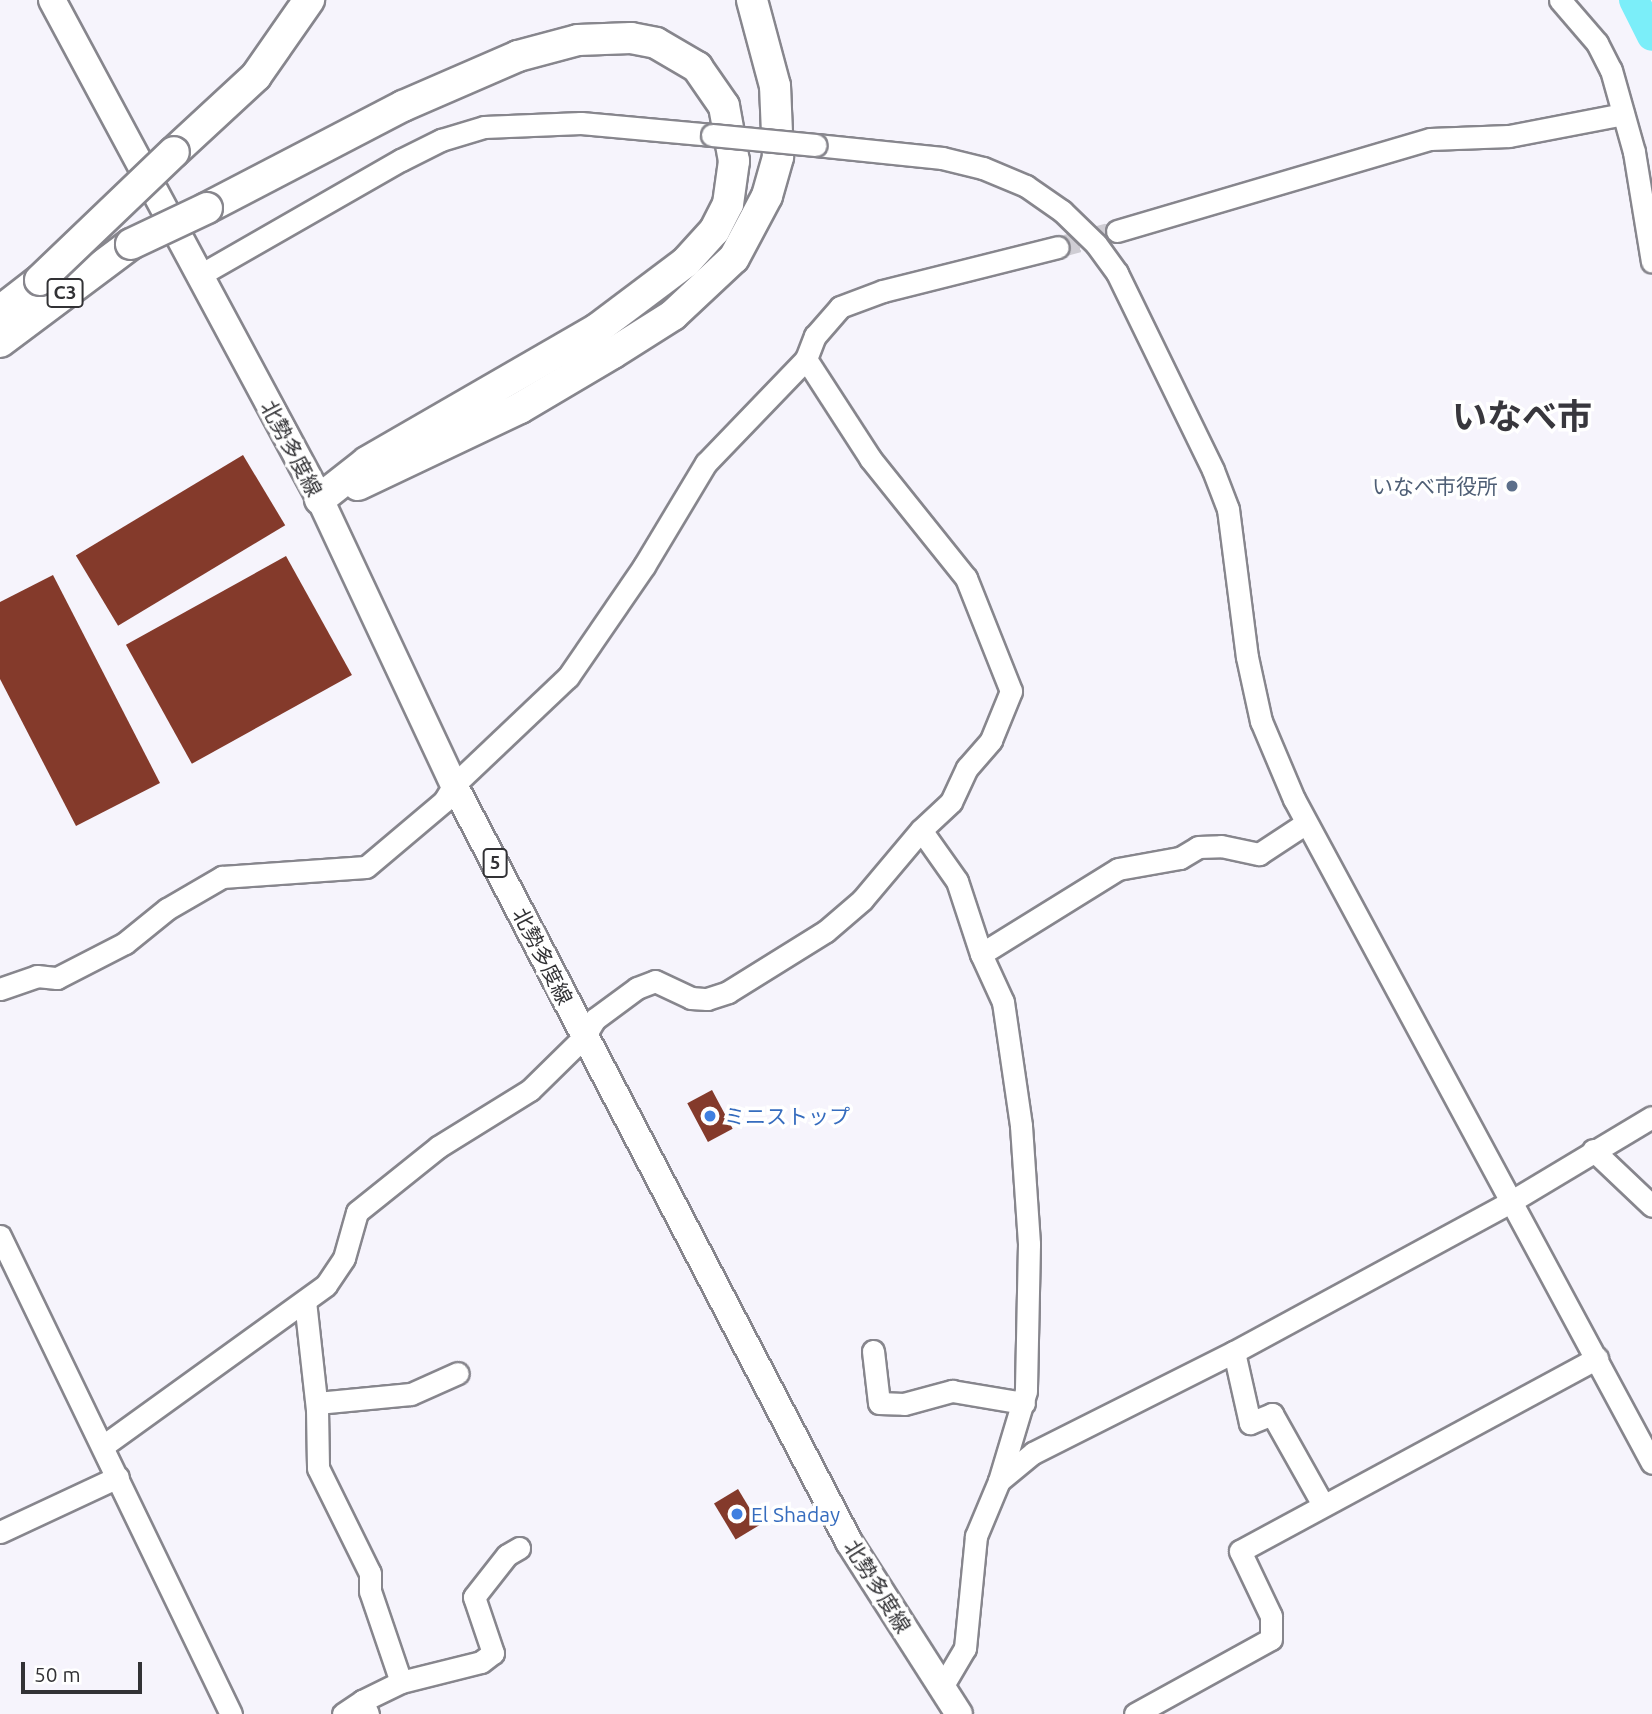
<!DOCTYPE html>
<meta charset="utf-8">
<style>
body{margin:0}
#map{position:relative;width:1652px;height:1714px;overflow:hidden;background:#f6f4fc;font-family:Ubuntu,"Noto Sans JP",sans-serif}
div>[style]{position:absolute}
.river>*{height:30px;margin:-15px;padding:0 15px;transform-origin:15px;border-radius:15px;background:#7beef9}
.building>*{inset:0;background:#843a2b;transform-origin:0 0}
.minor-tunnel>*{height:21px;margin-top:-10.5px;transform-origin:0;background:repeating-linear-gradient(90deg,#cfcdd4 0 21px,transparent 0 31px)}
.roads{filter:drop-shadow(2px 0 #87868d) drop-shadow(-2px 0 #87868d) drop-shadow(0 2px #87868d) drop-shadow(0 -2px #87868d)}
.minor>*{height:21px;margin:-10.5px;padding:0 10.5px;transform-origin:10.5px;border-radius:10.5px;background:#fff}
.major>*{height:26px;margin:-13px;padding:0 13px;transform-origin:13px;border-radius:13px;background:#fff}
.highway>*{height:30px;margin:-15px;padding:0 15px;transform-origin:15px;border-radius:15px;background:#fff}
.bridges{filter:drop-shadow(2px 0 #87868d) drop-shadow(-2px 0 #87868d) drop-shadow(0 2px #87868d) drop-shadow(0 -2px #87868d)}
.minor-bridge>*{height:21px;margin:-10.5px;padding:0 10.5px;transform-origin:10.5px;border-radius:10.5px;background:#fff}
.highway-bridge>*{height:30px;margin:-15px;padding:0 15px;transform-origin:15px;border-radius:15px;background:#fff}
.dots>*{width:19px;height:19px;translate:-50% -50%;box-sizing:border-box;border:4px solid #fff;border-radius:50%}
span{translate:-50% -50%;white-space:nowrap;text-align:center;line-height:1.15;-webkit-text-stroke:7px #fff;paint-order:stroke}
.shield-label span{padding:2px 5px;background:#fff;border:2px solid;border-radius:5px;-webkit-text-stroke-width:0}
.shield-label{font-size:19px;color:#323235;font-weight:700}
.street-label{font-size:21px;color:#323235}
.service-label{font-size:21px;color:#4e5e75}
.right{translate:-100% -50%;text-align:right}
.shop-label{font-size:21px;color:#366cbe}
.left{translate:0 -50%;text-align:left}
.town-label{font-size:35px;color:#38373d;font-weight:700}
.scale{position:absolute;left:21px;top:1662px;width:121px;height:32px;box-sizing:border-box;border:4px solid #323235;border-top:0;padding-left:9px;font-size:21px;line-height:24px;white-space:nowrap;color:#323235;-webkit-text-stroke:5px #fff;paint-order:stroke}
</style>
<div id="map">
<div class="river">
<i style="left:1634px;top:0;width:40px;rotate:63.4deg"></i>
</div>
<div class="building">
<i style="left:243px;top:455px;width:82px;height:195px;rotate:59deg"></i>
<i style="left:286px;top:556px;width:136px;height:183px;rotate:61deg"></i>
<i style="clip-path:polygon(53px 575px,160px 783px,76px 826px,0 679px,0 602px)"></i>
<i style="left:712px;top:1090px;width:44px;height:28px;rotate:62deg"></i>
<i style="left:738px;top:1489px;width:42px;height:28px;rotate:59deg"></i>
</div>
<div class="minor-tunnel">
<i style="left:1058px;top:247px;width:61px;rotate:-15.2deg"></i>
</div>
<div class="roads">
<div class="minor">
<i style="left:1560px;top:0;width:57px;rotate:49.3deg"></i>
<i style="left:1597px;top:43px;width:30px;rotate:63deg"></i>
<i style="left:1611px;top:70px;width:85px;rotate:74.3deg"></i>
<i style="left:1634px;top:152px;width:111px;rotate:80.7deg"></i>
<i style="left:816px;top:145px;width:127px;rotate:5.9deg"></i>
<i style="left:942px;top:158px;width:42px;rotate:13.7deg"></i>
<i style="left:983px;top:168px;width:47px;rotate:22.7deg"></i>
<i style="left:1026px;top:186px;width:44px;rotate:34.8deg"></i>
<i style="left:1062px;top:211px;width:47px;rotate:44.1deg"></i>
<i style="left:1096px;top:244px;width:36px;rotate:54deg"></i>
<i style="left:1117px;top:273px;width:219px;rotate:64deg"></i>
<i style="left:1213px;top:470px;width:42px;rotate:69deg"></i>
<i style="left:1228px;top:509px;width:149px;rotate:82.7deg"></i>
<i style="left:1247px;top:657px;width:66px;rotate:77.7deg"></i>
<i style="left:1261px;top:721px;width:85px;rotate:67.1deg"></i>
<i style="left:1294px;top:799px;width:754px;rotate:61.67deg"></i>
<i style="left:1117px;top:231px;width:326px;rotate:-16.4deg"></i>
<i style="left:1430px;top:139px;width:79px;rotate:-2.2deg"></i>
<i style="left:1509px;top:136px;width:116px;rotate:-10.9deg"></i>
<i style="left:200px;top:275px;width:232px;rotate:-29.8deg"></i>
<i style="left:401px;top:160px;width:45px;rotate:-26.6deg"></i>
<i style="left:441px;top:140px;width:45px;rotate:-16.8deg"></i>
<i style="left:484px;top:127px;width:97px;rotate:-2.4deg"></i>
<i style="left:581px;top:123px;width:132px;rotate:5.2deg"></i>
<i style="left:921px;top:830px;width:62px;rotate:54.8deg"></i>
<i style="left:957px;top:881px;width:77px;rotate:71.8deg"></i>
<i style="left:981px;top:954px;width:53px;rotate:65.4deg"></i>
<i style="left:1003px;top:1002px;width:125px;rotate:81.7deg"></i>
<i style="left:1021px;top:1126px;width:118px;rotate:86.1deg"></i>
<i style="left:1029px;top:1244px;width:147px;rotate:91.2deg"></i>
<i style="left:1026px;top:1391px;width:94px;rotate:106.7deg"></i>
<i style="left:999px;top:1481px;width:60px;rotate:112.7deg"></i>
<i style="left:976px;top:1536px;width:113px;rotate:95.6deg"></i>
<i style="left:965px;top:1648px;width:45px;rotate:120.5deg"></i>
<i style="left:981px;top:954px;width:161px;rotate:-31.8deg"></i>
<i style="left:1118px;top:869px;width:63px;rotate:-10.1deg"></i>
<i style="left:1180px;top:858px;width:21px;rotate:-31deg"></i>
<i style="left:1198px;top:847px;width:23px;rotate:-2deg"></i>
<i style="left:1221px;top:846px;width:39px;rotate:12deg"></i>
<i style="left:1259px;top:854px;width:56px;rotate:-33.4deg"></i>
<i style="left:0;top:989px;width:39px;rotate:-19deg"></i>
<i style="left:37px;top:976px;width:20px;rotate:6deg"></i>
<i style="left:57px;top:978px;width:76px;rotate:-27.2deg"></i>
<i style="left:125px;top:943px;width:54px;rotate:-39deg"></i>
<i style="left:167px;top:909px;width:64px;rotate:-30.2deg"></i>
<i style="left:222px;top:877px;width:144px;rotate:-4deg"></i>
<i style="left:366px;top:867px;width:102px;rotate:-40.2deg"></i>
<i style="left:444px;top:801px;width:19px;rotate:-58deg"></i>
<i style="left:454px;top:785px;width:157px;rotate:-43.5deg"></i>
<i style="left:568px;top:677px;width:135px;rotate:-55.6deg"></i>
<i style="left:644px;top:566px;width:120px;rotate:-59deg"></i>
<i style="left:706px;top:463px;width:144px;rotate:-46.1deg"></i>
<i style="left:806px;top:359px;width:25px;rotate:-69deg"></i>
<i style="left:815px;top:336px;width:38px;rotate:-49deg"></i>
<i style="left:840px;top:307px;width:46px;rotate:-20.4deg"></i>
<i style="left:883px;top:291px;width:180px;rotate:-14.1deg"></i>
<i style="left:1593px;top:1150px;width:81px;rotate:43.5deg"></i>
<i style="left:0;top:1236px;width:531px;rotate:64.21deg"></i>
<i style="left:305px;top:1301px;width:109px;rotate:83.7deg"></i>
<i style="left:317px;top:1409px;width:59px;rotate:89deg"></i>
<i style="left:318px;top:1468px;width:117px;rotate:63.7deg"></i>
<i style="left:370px;top:1573px;width:18px;rotate:90deg"></i>
<i style="left:370px;top:1591px;width:96px;rotate:71.2deg"></i>
<i style="left:401px;top:1682px;width:43px;rotate:154deg"></i>
<i style="left:873px;top:1351px;width:52px;rotate:83.4deg"></i>
<i style="left:879px;top:1403px;width:25px;rotate:2deg"></i>
<i style="left:904px;top:1404px;width:50px;rotate:-15.2deg"></i>
<i style="left:952px;top:1391px;width:73px;rotate:9.5deg"></i>
<i style="left:1234px;top:1352px;width:73px;rotate:77.3deg"></i>
<i style="left:1250px;top:1423px;width:24px;rotate:-22deg"></i>
<i style="left:1272px;top:1414px;width:102px;rotate:60.7deg"></i>
<i style="left:317px;top:1403px;width:94px;rotate:-5.5deg"></i>
<i style="left:411px;top:1394px;width:51px;rotate:-24.1deg"></i>
<i style="left:103px;top:1446px;width:275px;rotate:-35.8deg"></i>
<i style="left:326px;top:1285px;width:32px;rotate:-56deg"></i>
<i style="left:344px;top:1258px;width:48px;rotate:-74.2deg"></i>
<i style="left:357px;top:1212px;width:104px;rotate:-38.7deg"></i>
<i style="left:438px;top:1147px;width:108px;rotate:-31.8deg"></i>
<i style="left:530px;top:1090px;width:76px;rotate:-44.5deg"></i>
<i style="left:584px;top:1037px;width:21px;rotate:-59deg"></i>
<i style="left:595px;top:1019px;width:52px;rotate:-36.4deg"></i>
<i style="left:637px;top:988px;width:19px;rotate:-21deg"></i>
<i style="left:655px;top:981px;width:40px;rotate:25deg"></i>
<i style="left:691px;top:998px;width:16px;rotate:4deg"></i>
<i style="left:707px;top:999px;width:22px;rotate:-18deg"></i>
<i style="left:728px;top:992px;width:115px;rotate:-31.9deg"></i>
<i style="left:826px;top:931px;width:48px;rotate:-40.7deg"></i>
<i style="left:862px;top:900px;width:92px;rotate:-49.9deg"></i>
<i style="left:921px;top:830px;width:41px;rotate:-43deg"></i>
<i style="left:951px;top:802px;width:38px;rotate:-65deg"></i>
<i style="left:967px;top:768px;width:37px;rotate:-49deg"></i>
<i style="left:991px;top:740px;width:53px;rotate:-67.8deg"></i>
<i style="left:1011px;top:691px;width:122px;rotate:-111.7deg"></i>
<i style="left:966px;top:578px;width:154px;rotate:-128.7deg"></i>
<i style="left:870px;top:458px;width:118px;rotate:-122.9deg"></i>
<i style="left:999px;top:1481px;width:44px;rotate:-39.5deg"></i>
<i style="left:1033px;top:1453px;width:225px;rotate:-26.7deg"></i>
<i style="left:1234px;top:1352px;width:314px;rotate:-28.5deg"></i>
<i style="left:1510px;top:1202px;width:165px;rotate:-30.9deg"></i>
<i style="left:0;top:1532px;width:130px;rotate:-25deg"></i>
<i style="left:401px;top:1682px;width:82px;rotate:-14deg"></i>
<i style="left:481px;top:1662px;width:15px;rotate:-37deg"></i>
<i style="left:493px;top:1653px;width:59px;rotate:-108.7deg"></i>
<i style="left:474px;top:1597px;width:53px;rotate:-51.8deg"></i>
<i style="left:507px;top:1555px;width:14px;rotate:-30deg"></i>
<i style="left:343px;top:1714px;width:23px;rotate:-34deg"></i>
<i style="left:362px;top:1701px;width:14px;rotate:65deg"></i>
<i style="left:1135px;top:1714px;width:155px;rotate:-28.9deg"></i>
<i style="left:1271px;top:1639px;width:23px;rotate:-90deg"></i>
<i style="left:1271px;top:1616px;width:72px;rotate:-115.5deg"></i>
<i style="left:1240px;top:1551px;width:406px;rotate:-28.4deg"></i>
</div>
<div class="major">
<i style="left:52px;top:0;width:566px;rotate:61.76deg"></i>
<i style="left:320px;top:499px;width:316px;rotate:64.9deg"></i>
<i style="left:454px;top:785px;width:854px;rotate:62.44deg"></i>
<i style="left:849px;top:1542px;width:204px;rotate:57.4deg"></i>
</div>
<div class="highway">
<i style="left:174px;top:152px;width:112px;rotate:-42.8deg"></i>
<i style="left:256px;top:76px;width:93px;rotate:-55.1deg"></i>
<i style="left:207px;top:208px;width:221px;rotate:-27.5deg"></i>
<i style="left:403px;top:106px;width:125px;rotate:-23.5deg"></i>
<i style="left:518px;top:56px;width:62px;rotate:-14.9deg"></i>
<i style="left:578px;top:40px;width:53px;rotate:-2.2deg"></i>
<i style="left:631px;top:38px;width:25px;rotate:11deg"></i>
<i style="left:656px;top:43px;width:48px;rotate:30.3deg"></i>
<i style="left:697px;top:67px;width:47px;rotate:55.3deg"></i>
<i style="left:724px;top:106px;width:56px;rotate:79.7deg"></i>
<i style="left:734px;top:161px;width:43px;rotate:97.9deg"></i>
<i style="left:728px;top:204px;width:30px;rotate:117deg"></i>
<i style="left:714px;top:231px;width:42px;rotate:132.1deg"></i>
<i style="left:686px;top:262px;width:111px;rotate:143deg"></i>
<i style="left:597px;top:329px;width:266px;rotate:150deg"></i>
<i style="left:367px;top:462px;width:60px;rotate:141.8deg"></i>
<i style="left:0;top:311px;width:51px;rotate:-37.8deg"></i>
<i style="left:0;top:342px;width:164px;rotate:-36.8deg"></i>
<i style="left:358px;top:485px;width:179px;rotate:-25.4deg"></i>
<i style="left:520px;top:408px;width:108px;rotate:-30.6deg"></i>
<i style="left:613px;top:353px;width:71px;rotate:-32.3deg"></i>
<i style="left:673px;top:315px;width:83px;rotate:-43.1deg"></i>
<i style="left:734px;top:258px;width:70px;rotate:-62deg"></i>
<i style="left:767px;top:196px;width:41px;rotate:-74.2deg"></i>
<i style="left:778px;top:157px;width:71px;rotate:-92.4deg"></i>
<i style="left:775px;top:86px;width:89px;rotate:-105deg"></i>
</div>
</div>
<div class="bridges">
<div class="minor-bridge">
<i style="left:712px;top:135px;width:104px;rotate:5.5deg"></i>
</div>
<div class="highway-bridge">
<i style="left:131px;top:244px;width:84px;rotate:-25.3deg"></i>
<i style="left:40px;top:280px;width:185px;rotate:-43.7deg"></i>
</div>
</div>
<div class="dots">
<i style="left:1512px;top:486px;background:#5c6f8a"></i>
<i style="left:710px;top:1116px;background:#3f7fe0"></i>
<i style="left:737px;top:1514px;background:#3f7fe0"></i>
</div>
<div class="shield-label">
<span style="left:65px;top:293px">C3</span>
<span style="left:495px;top:863px">5</span>
</div>
<div class="street-label">
<span style="left:292px;top:448px;rotate:62deg">北勢多度線</span>
<span style="left:543px;top:956px;rotate:63deg">北勢多度線</span>
<span style="left:878px;top:1586px;rotate:58deg">北勢多度線</span>
</div>
<div class="service-label">
<span class="right" style="left:1498px;top:486px">いなべ市役所</span>
</div>
<div class="shop-label">
<span class="left" style="left:724px;top:1116px">ミニストップ</span>
<span class="left" style="left:751px;top:1514px">El Shaday</span>
</div>
<div class="town-label">
<span style="left:1522px;top:416px">いなべ市</span>
</div>
<div class="scale">50 m</div>
</div>
